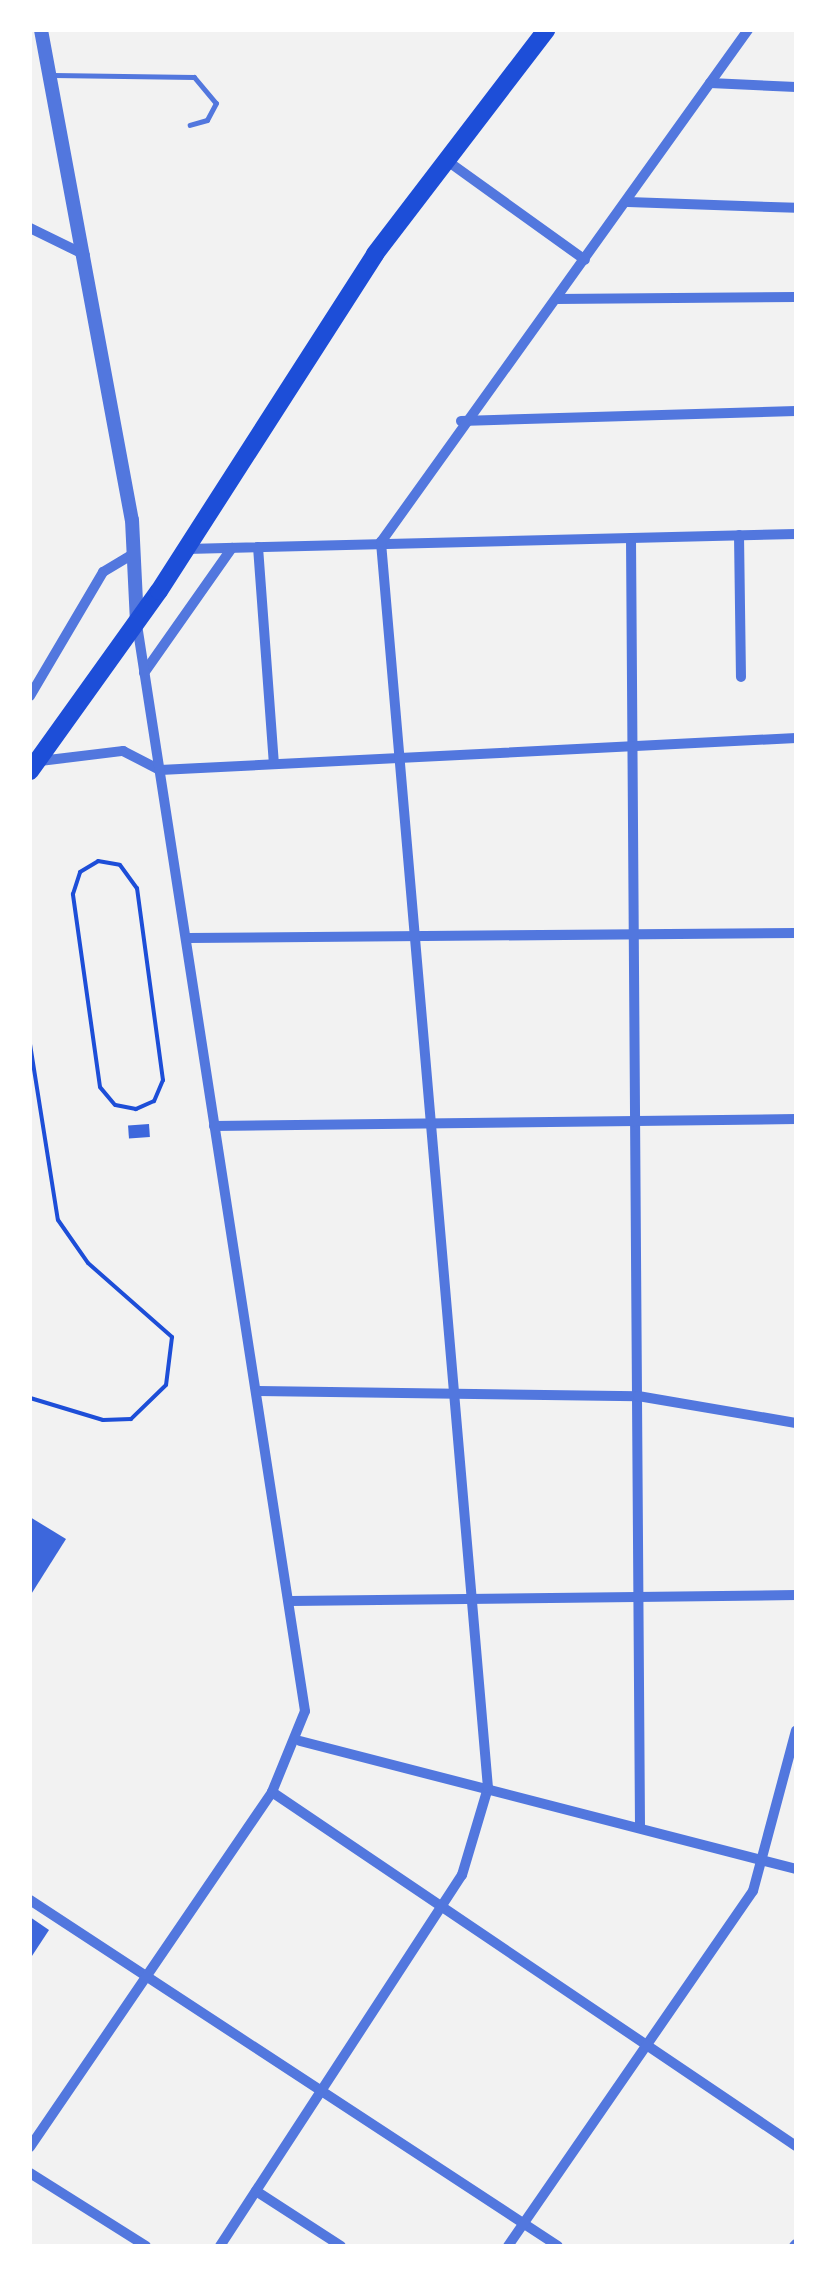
<!DOCTYPE html>
<style>
body{margin:0}
#map{position:relative;width:826px;height:2276px;overflow:hidden;background:#f2f2f2;font-family:"Libre Baskerville",serif}
div>[style]{position:absolute}
.building>*{inset:0;background:#3d67dc;transform-origin:0 0}
.path>*{height:4px;margin:-2px;padding:0 2px;transform-origin:2px;border-radius:2px;background:#1d4ed8}
.service>*{height:5px;margin:-2.5px;padding:0 2.5px;transform-origin:2.5px;border-radius:2.5px;background:#5277de}
.minor>*{height:10px;margin:-5px;padding:0 5px;transform-origin:5px;border-radius:5px;background:#5277de}
.tertiary>*{height:14px;margin:-7px;padding:0 7px;transform-origin:7px;border-radius:7px;background:#5277de}
.primary>*{height:18px;margin:-9px;padding:0 9px;transform-origin:9px;border-radius:9px;background:#1d4ed8}
span{translate:-50% -50%;white-space:nowrap;text-align:center;line-height:1.15;-webkit-text-stroke:8px #fff;paint-order:stroke}
.frame{position:absolute;inset:0;border:32px solid #fff;pointer-events:none}
</style>
<div id="map">
<div class="building">
<i style="left:149px;top:1124px;width:13px;height:21px;rotate:86deg"></i>
<i style="clip-path:polygon(30px 1517px,66px 1539px,30px 1596px)"></i>
<i style="clip-path:polygon(30px 1917px,49px 1930px,30px 1959px)"></i>
</div>
<div class="path">
<i style="left:98px;top:861px;width:22px;rotate:10deg"></i>
<i style="left:120px;top:865px;width:29px;rotate:54deg"></i>
<i style="left:137px;top:888px;width:194px;rotate:82.3deg"></i>
<i style="left:163px;top:1080px;width:23px;rotate:113deg"></i>
<i style="left:154px;top:1101px;width:20px;rotate:156deg"></i>
<i style="left:136px;top:1109px;width:21px;rotate:-169deg"></i>
<i style="left:115px;top:1105px;width:23px;rotate:-130deg"></i>
<i style="left:100px;top:1087px;width:195px;rotate:-98deg"></i>
<i style="left:73px;top:894px;width:23px;rotate:-72deg"></i>
<i style="left:80px;top:872px;width:21px;rotate:-31deg"></i>
<i style="left:30px;top:1044px;width:178px;rotate:81deg"></i>
<i style="left:58px;top:1220px;width:52px;rotate:55.1deg"></i>
<i style="left:88px;top:1263px;width:112px;rotate:41.4deg"></i>
<i style="left:172px;top:1337px;width:48px;rotate:97.1deg"></i>
<i style="left:166px;top:1385px;width:49px;rotate:135.8deg"></i>
<i style="left:131px;top:1419px;width:28px;rotate:178deg"></i>
<i style="left:103px;top:1420px;width:76px;rotate:-163.2deg"></i>
</div>
<div class="service">
<i style="left:53px;top:75px;width:141px;rotate:0.8deg"></i>
<i style="left:194px;top:77px;width:34px;rotate:50deg"></i>
<i style="left:216px;top:103px;width:19px;rotate:118deg"></i>
<i style="left:207px;top:120px;width:18px;rotate:164deg"></i>
</div>
<div class="minor">
<i style="left:710px;top:83px;width:86px;rotate:2.7deg"></i>
<i style="left:446px;top:160px;width:171px;rotate:35.7deg"></i>
<i style="left:628px;top:202px;width:168px;rotate:2deg"></i>
<i style="left:30px;top:228px;width:61px;rotate:26.1deg"></i>
<i style="left:556px;top:299px;width:240px;rotate:-0.5deg"></i>
<i style="left:461px;top:421px;width:335px;rotate:-1.7deg"></i>
<i style="left:739px;top:535px;width:142px;rotate:89.2deg"></i>
<i style="left:631px;top:538px;width:1290px;rotate:89.6deg"></i>
<i style="left:258px;top:547px;width:217px;rotate:85.8deg"></i>
<i style="left:187px;top:549px;width:609px;rotate:-1.41deg"></i>
<i style="left:144px;top:673px;width:153px;rotate:-54.9deg"></i>
<i style="left:30px;top:696px;width:144px;rotate:-59.5deg"></i>
<i style="left:103px;top:572px;width:37px;rotate:-31deg"></i>
<i style="left:40px;top:761px;width:84px;rotate:-6.9deg"></i>
<i style="left:123px;top:751px;width:42px;rotate:27.2deg"></i>
<i style="left:160px;top:770px;width:637px;rotate:-2.88deg"></i>
<i style="left:188px;top:938px;width:608px;rotate:-0.47deg"></i>
<i style="left:214px;top:1126px;width:582px;rotate:-0.69deg"></i>
<i style="left:258px;top:1391px;width:380px;rotate:0.8deg"></i>
<i style="left:638px;top:1396px;width:160px;rotate:9.7deg"></i>
<i style="left:291px;top:1601px;width:505px;rotate:-0.68deg"></i>
<i style="left:300px;top:1741px;width:512px;rotate:14.47deg"></i>
<i style="left:272px;top:1792px;width:632px;rotate:34.04deg"></i>
<i style="left:30px;top:1900px;width:631px;rotate:33.24deg"></i>
<i style="left:30px;top:2147px;width:430px;rotate:-55.7deg"></i>
<i style="left:272px;top:1792px;width:87px;rotate:-67.8deg"></i>
<i style="left:305px;top:1711px;width:1100px;rotate:-98.79deg"></i>
<i style="left:30px;top:2173px;width:137px;rotate:32.2deg"></i>
<i style="left:256px;top:2191px;width:101px;rotate:32.9deg"></i>
<i style="left:220px;top:2246px;width:443px;rotate:-56.9deg"></i>
<i style="left:462px;top:1875px;width:91px;rotate:-73.4deg"></i>
<i style="left:488px;top:1788px;width:1251px;rotate:-94.91deg"></i>
<i style="left:381px;top:542px;width:630px;rotate:-54.37deg"></i>
<i style="left:508px;top:2246px;width:431px;rotate:-55.4deg"></i>
<i style="left:753px;top:1891px;width:166px;rotate:-75deg"></i>
<i style="left:794px;top:2246px;width:3px;rotate:-45deg"></i>
</div>
<div class="tertiary">
<i style="left:41px;top:30px;width:498px;rotate:79.5deg"></i>
<i style="left:132px;top:520px;width:103px;rotate:87.2deg"></i>
</div>
<div class="primary">
<i style="left:30px;top:771px;width:221px;rotate:-54.4deg"></i>
<i style="left:159px;top:591px;width:400px;rotate:-57.3deg"></i>
<i style="left:375px;top:254px;width:282px;rotate:-52.6deg"></i>
</div>
<div class="frame"></div>
</div>
